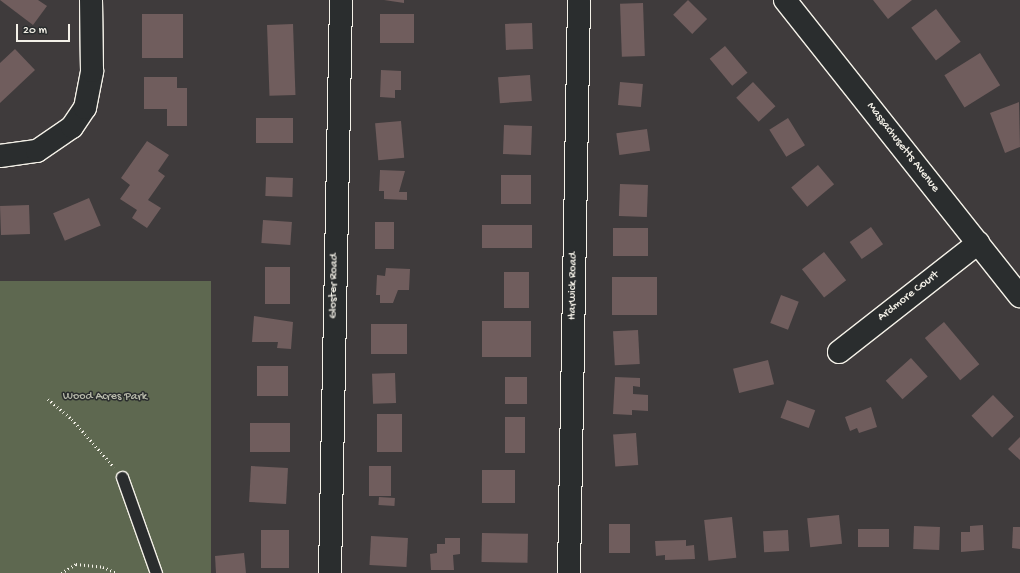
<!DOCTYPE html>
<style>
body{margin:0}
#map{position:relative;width:1020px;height:573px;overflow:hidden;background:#3f3b3c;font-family:"Gochi Hand",sans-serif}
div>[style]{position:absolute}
.green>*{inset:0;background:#5e6850;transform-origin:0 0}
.building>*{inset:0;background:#705d5d;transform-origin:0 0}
.path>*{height:2.5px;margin-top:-1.25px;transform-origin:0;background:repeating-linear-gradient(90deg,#f4f1e8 0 1px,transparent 0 4px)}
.roads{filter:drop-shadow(1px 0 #f4f1e8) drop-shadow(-1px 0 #f4f1e8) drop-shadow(0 1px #f4f1e8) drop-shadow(0 -1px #f4f1e8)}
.service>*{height:11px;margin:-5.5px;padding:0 5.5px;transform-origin:5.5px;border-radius:5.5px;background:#2a2d2e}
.minor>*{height:22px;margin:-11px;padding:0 11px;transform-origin:11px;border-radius:11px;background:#2a2d2e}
.secondary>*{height:22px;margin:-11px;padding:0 11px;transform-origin:11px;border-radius:11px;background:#2a2d2e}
span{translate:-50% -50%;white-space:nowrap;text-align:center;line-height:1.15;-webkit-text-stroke:3px #2a2d2e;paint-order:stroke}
.street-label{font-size:12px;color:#f4f1e8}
.park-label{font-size:12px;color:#b8baab}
.scale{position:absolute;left:16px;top:24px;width:54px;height:18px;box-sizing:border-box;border:2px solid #f4f1e8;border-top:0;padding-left:5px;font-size:12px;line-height:14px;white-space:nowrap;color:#f4f1e8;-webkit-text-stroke:3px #2a2d2e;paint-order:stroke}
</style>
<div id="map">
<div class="green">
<i style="left:211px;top:281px;width:292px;height:211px;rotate:90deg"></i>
</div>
<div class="building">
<i style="clip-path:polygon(0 0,38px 0,47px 6px,33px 25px)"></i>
<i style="clip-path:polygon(384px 0,404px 0,404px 3px)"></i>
<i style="left:688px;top:0;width:27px;height:21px;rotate:45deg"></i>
<i style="clip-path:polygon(873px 0,912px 0,888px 19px)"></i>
<i style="left:643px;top:3px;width:53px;height:23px;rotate:88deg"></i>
<i style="left:936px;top:9px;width:41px;height:31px;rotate:53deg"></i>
<i style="left:142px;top:14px;width:41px;height:44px"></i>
<i style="left:380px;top:14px;width:34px;height:29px"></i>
<i style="left:532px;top:23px;width:26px;height:27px;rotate:88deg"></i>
<i style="left:293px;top:24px;width:71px;height:26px;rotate:88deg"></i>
<i style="left:725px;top:46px;width:35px;height:20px;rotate:50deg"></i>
<i style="clip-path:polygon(15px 49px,35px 70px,0 103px,0 63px)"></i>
<i style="left:980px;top:53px;width:38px;height:42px;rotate:58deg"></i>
<i style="clip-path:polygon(381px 70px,401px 71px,401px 90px,395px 90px,395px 98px,380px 97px)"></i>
<i style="left:530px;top:75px;width:26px;height:32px;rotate:86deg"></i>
<i style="clip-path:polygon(144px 77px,177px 77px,177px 88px,187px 88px,187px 126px,167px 126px,167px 109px,144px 109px)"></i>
<i style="left:620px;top:82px;width:23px;height:23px;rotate:5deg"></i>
<i style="left:753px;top:82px;width:33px;height:23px;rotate:47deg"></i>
<i style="clip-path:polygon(1019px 102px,1020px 147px,1005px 153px,990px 113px)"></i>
<i style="left:256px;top:118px;width:37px;height:25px"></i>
<i style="left:788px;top:118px;width:32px;height:22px;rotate:58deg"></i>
<i style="left:401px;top:121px;width:37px;height:26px;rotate:85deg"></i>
<i style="left:504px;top:125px;width:28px;height:29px;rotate:2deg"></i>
<i style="left:647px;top:129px;width:22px;height:31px;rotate:82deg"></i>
<i style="clip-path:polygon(147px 141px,169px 155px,158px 171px,165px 176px,148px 200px,161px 208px,147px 228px,132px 218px,137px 210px,120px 199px,130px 185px,121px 178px)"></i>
<i style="left:818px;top:165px;width:25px;height:35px;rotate:50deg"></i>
<i style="clip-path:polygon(380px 170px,405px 171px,399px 192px,407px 192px,407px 200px,384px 199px,384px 191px,379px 191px)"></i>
<i style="left:501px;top:175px;width:30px;height:29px"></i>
<i style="left:266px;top:177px;width:27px;height:19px;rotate:2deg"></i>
<i style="left:620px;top:184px;width:28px;height:32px;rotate:2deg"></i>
<i style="left:89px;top:198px;width:30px;height:39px;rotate:67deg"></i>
<i style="left:29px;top:205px;width:29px;height:29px;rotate:88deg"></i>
<i style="left:263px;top:220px;width:29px;height:23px;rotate:4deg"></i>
<i style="left:375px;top:222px;width:19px;height:27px"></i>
<i style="left:482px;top:225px;width:50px;height:23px"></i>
<i style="left:871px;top:227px;width:21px;height:26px;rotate:55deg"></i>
<i style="left:613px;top:228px;width:35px;height:28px"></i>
<i style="left:824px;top:252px;width:36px;height:28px;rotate:52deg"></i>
<i style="left:290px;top:267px;width:37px;height:25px;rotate:90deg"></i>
<i style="clip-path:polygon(386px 268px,410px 269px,409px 290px,398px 290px,393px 303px,380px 303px,380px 295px,376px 295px,377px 275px,385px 276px)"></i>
<i style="left:504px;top:272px;width:25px;height:36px"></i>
<i style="left:612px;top:277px;width:45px;height:38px"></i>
<i style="left:781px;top:295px;width:19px;height:30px;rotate:21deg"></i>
<i style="clip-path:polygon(254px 316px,293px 322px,291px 349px,277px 348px,278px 342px,252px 342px)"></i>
<i style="left:482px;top:321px;width:49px;height:36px"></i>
<i style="left:944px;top:322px;width:55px;height:25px;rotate:50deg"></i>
<i style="left:407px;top:324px;width:30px;height:36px;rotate:90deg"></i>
<i style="left:638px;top:330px;width:34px;height:25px;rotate:87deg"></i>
<i style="left:911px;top:358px;width:25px;height:34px;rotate:48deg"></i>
<i style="left:768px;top:360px;width:25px;height:36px;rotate:76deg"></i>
<i style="left:257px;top:366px;width:31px;height:30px"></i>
<i style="left:395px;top:373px;width:30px;height:23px;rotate:88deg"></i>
<i style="left:505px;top:377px;width:22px;height:27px"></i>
<i style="clip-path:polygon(615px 377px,640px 378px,640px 387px,633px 386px,633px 394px,648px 395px,648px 411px,632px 410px,632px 415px,613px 414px)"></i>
<i style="left:993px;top:395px;width:30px;height:30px;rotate:46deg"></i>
<i style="left:787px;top:400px;width:30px;height:19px;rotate:20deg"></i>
<i style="clip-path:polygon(871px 407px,877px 427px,859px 433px,857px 428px,850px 431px,845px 417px)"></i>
<i style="left:377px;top:414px;width:25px;height:38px"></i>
<i style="left:505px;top:417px;width:20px;height:36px"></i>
<i style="left:250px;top:423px;width:40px;height:29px"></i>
<i style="left:636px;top:433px;width:32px;height:23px;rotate:86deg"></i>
<i style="clip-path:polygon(1020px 437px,1020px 460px,1008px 449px)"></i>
<i style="left:251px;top:466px;width:37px;height:36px;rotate:3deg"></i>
<i style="left:369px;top:466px;width:22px;height:30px"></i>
<i style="left:482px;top:470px;width:33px;height:33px"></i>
<i style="left:379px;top:497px;width:16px;height:8px;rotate:4deg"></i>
<i style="left:839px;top:515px;width:29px;height:32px;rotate:84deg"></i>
<i style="left:732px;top:517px;width:41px;height:28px;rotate:84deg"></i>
<i style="left:609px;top:524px;width:21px;height:29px"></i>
<i style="clip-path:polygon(983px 525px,984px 550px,961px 552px,961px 532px,970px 532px,970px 526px)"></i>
<i style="left:914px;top:526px;width:26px;height:23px;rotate:2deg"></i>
<i style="clip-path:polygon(1013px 527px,1020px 527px,1020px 549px,1012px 548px)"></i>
<i style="left:858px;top:529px;width:31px;height:18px"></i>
<i style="left:261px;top:530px;width:28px;height:38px"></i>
<i style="left:788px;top:530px;width:21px;height:25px;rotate:87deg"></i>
<i style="left:482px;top:533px;width:46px;height:29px;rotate:1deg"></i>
<i style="left:371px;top:536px;width:37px;height:29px;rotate:3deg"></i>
<i style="clip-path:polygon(445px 538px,460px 538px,460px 554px,453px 555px,454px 570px,431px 570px,430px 554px,437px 553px,437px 544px,445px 544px)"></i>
<i style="clip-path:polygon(686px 540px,686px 546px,694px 545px,695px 559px,665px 560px,665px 555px,656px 556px,655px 541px)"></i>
<i style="clip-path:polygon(244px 553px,246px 573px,216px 573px,215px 556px)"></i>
</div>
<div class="path">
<i style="left:48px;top:399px;width:31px;rotate:40deg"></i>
<i style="left:72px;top:419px;width:64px;rotate:48.8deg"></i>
<i style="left:61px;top:573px;width:17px;rotate:-31deg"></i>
<i style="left:76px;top:564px;width:27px;rotate:6deg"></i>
<i style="left:103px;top:567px;width:15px;rotate:23deg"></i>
</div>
<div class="roads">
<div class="service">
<i style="left:122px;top:477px;width:102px;rotate:70.5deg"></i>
</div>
<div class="minor">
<i style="left:0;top:156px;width:37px;rotate:-8deg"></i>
<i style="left:37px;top:151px;width:42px;rotate:-34.4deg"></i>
<i style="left:72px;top:127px;width:23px;rotate:-56deg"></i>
<i style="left:85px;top:108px;width:38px;rotate:-79deg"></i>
<i style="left:92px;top:71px;width:71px;rotate:-90.8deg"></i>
<i style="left:839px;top:352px;width:177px;rotate:-38.1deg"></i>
<i style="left:330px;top:573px;width:573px;rotate:-88.9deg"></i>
<i style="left:569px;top:573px;width:573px;rotate:-89deg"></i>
</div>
<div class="secondary">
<i style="left:785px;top:0;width:378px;rotate:51.6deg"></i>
</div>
</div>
<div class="street-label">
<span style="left:902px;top:148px;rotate:52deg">Massachusetts Avenue</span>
<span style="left:335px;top:286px;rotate:-89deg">Gloster Road</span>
<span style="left:574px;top:286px;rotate:-89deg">Harwick Road</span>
<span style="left:909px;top:297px;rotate:-38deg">Ardmore Court</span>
</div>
<div class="park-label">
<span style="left:105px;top:398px">Wood Acres Park</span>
</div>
<div class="scale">20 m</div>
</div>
